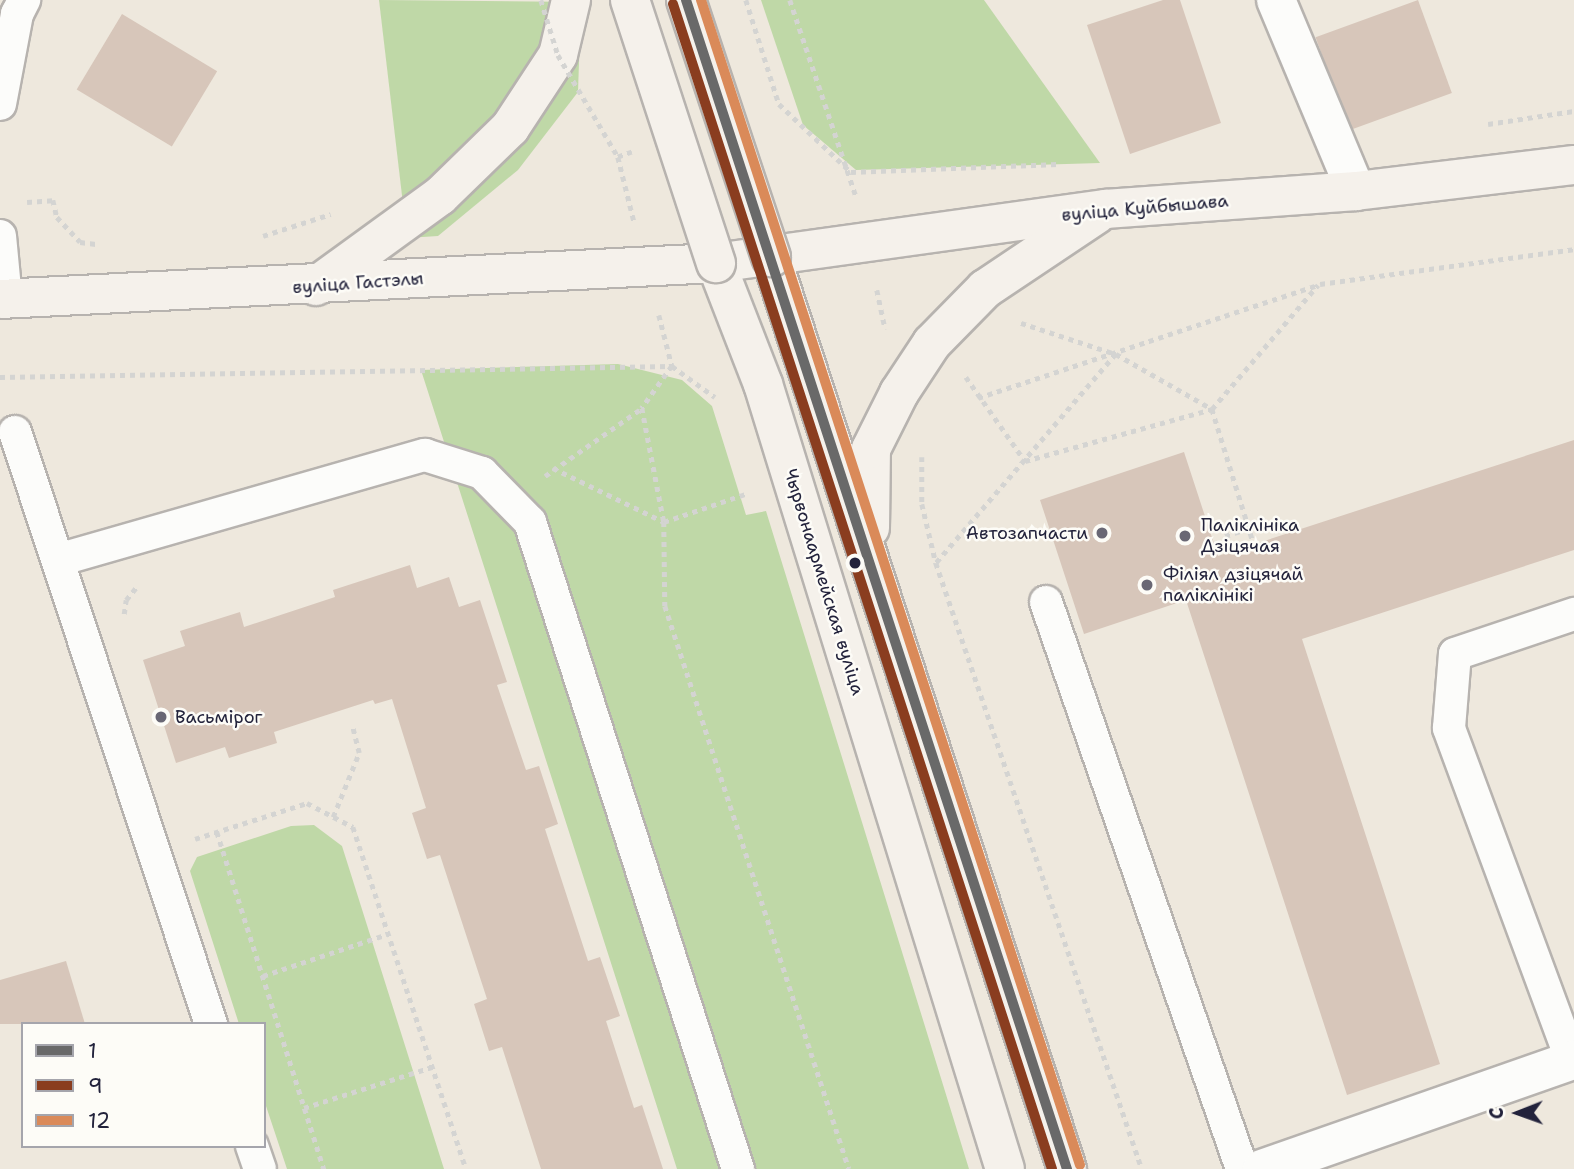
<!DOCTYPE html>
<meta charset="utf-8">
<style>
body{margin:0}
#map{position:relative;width:1574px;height:1169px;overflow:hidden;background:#eee8dd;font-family:"Shantell Sans",sans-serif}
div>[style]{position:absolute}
.green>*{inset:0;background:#bfd8a7}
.building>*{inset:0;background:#d7c6ba;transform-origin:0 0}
.path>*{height:4.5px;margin-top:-2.25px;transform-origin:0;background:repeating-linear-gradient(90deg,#d4d4d2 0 5px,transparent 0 10px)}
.roads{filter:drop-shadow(2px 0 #b7b3af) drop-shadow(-2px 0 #b7b3af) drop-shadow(0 2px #b7b3af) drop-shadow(0 -2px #b7b3af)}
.service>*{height:32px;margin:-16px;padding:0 16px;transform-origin:16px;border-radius:16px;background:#fcfcfa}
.minor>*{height:38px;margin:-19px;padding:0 19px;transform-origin:19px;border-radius:19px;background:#fcfcfa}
.secondary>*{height:38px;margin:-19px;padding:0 19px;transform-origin:19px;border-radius:19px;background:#f5f1eb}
.path-bridge>*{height:4.5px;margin-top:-2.25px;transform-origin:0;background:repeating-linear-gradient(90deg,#d4d4d2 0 5px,transparent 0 10px)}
.bridges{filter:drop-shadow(2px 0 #b7b3af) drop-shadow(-2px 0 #b7b3af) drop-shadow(0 2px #b7b3af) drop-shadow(0 -2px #b7b3af)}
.secondary-bridge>*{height:38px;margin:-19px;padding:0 19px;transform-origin:19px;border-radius:19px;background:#f5f1eb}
.bus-1>*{height:10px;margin:-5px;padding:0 5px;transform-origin:5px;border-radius:5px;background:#696969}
.bus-2>*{height:10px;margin:-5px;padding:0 5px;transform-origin:5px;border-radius:5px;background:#8a3d1f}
.bus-3>*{height:10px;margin:-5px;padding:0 5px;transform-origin:5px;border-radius:5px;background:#da8a59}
.dots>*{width:19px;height:19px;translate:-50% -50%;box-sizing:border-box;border:4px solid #fdfcf7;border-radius:50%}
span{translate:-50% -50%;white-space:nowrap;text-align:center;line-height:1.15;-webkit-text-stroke:5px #fdfcf7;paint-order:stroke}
.street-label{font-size:18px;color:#22223b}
.poi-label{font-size:18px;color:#22223b}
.left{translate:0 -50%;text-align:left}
.right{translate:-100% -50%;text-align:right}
.legend{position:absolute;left:21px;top:1022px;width:245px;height:126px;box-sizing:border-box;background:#fdfcf7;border:2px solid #a5a5ac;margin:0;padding:9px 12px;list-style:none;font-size:21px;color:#22223b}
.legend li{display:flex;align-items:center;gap:14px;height:35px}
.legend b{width:35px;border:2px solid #a5a5ac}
.north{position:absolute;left:1483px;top:1078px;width:70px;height:70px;-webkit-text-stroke:5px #fdfcf7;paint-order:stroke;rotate:269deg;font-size:19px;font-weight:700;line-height:28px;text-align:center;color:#22223b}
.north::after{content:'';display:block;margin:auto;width:24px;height:32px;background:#22223b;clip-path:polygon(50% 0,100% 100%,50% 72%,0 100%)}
</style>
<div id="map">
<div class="green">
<i style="clip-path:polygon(379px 0,581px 2px,578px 92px,518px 170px,438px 236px,407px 238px)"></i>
<i style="clip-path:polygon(761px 0,984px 0,1100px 163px,856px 170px,803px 125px)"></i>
<i style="clip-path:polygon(618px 364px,682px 380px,712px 406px,746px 515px,766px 511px,969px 1169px,677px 1169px,421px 370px)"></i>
<i style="clip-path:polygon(314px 825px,342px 846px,444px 1169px,287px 1169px,264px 1100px,264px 1024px,239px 1024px,190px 871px,197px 857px,291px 826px)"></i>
</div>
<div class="building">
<i style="clip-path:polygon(1163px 0,1180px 0,1221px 123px,1130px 154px,1087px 25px)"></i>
<i style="left:1418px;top:0;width:99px;height:109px;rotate:70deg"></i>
<i style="left:122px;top:14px;width:111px;height:88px;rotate:31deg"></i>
<i style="clip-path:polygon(1574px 440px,1574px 550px,1302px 639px,1440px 1064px,1347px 1095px,1186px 600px,1084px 634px,1040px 500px,1184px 452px,1218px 556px)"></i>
<i style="clip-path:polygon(410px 565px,417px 588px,449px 577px,459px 607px,480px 600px,507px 682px,497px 685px,526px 770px,539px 766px,558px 824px,545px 829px,588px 961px,600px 957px,620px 1016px,606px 1021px,634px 1108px,642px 1105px,663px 1169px,541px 1169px,502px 1047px,489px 1051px,474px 1004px,487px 999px,440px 855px,427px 859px,412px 813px,426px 808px,392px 699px,375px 704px,373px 700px,274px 732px,277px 743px,229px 758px,225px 747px,176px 763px,143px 660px,185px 646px,180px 631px,240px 612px,244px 627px,335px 597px,333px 590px)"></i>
<i style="clip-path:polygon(66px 961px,85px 1024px,0 1024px,0 980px)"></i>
</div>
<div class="path">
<i style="left:746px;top:0;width:109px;rotate:72.4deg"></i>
<i style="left:779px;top:104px;width:99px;rotate:43.4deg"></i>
<i style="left:851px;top:172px;width:207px;rotate:-2.2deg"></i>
<i style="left:790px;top:0;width:207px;rotate:71.4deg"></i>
<i style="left:1488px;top:124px;width:87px;rotate:-8.6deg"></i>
<i style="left:632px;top:152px;width:15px;rotate:160deg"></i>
<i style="left:618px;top:157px;width:66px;rotate:76deg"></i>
<i style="left:27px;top:202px;width:26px;rotate:-4deg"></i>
<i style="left:53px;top:200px;width:17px;rotate:77deg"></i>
<i style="left:57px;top:217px;width:34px;rotate:47deg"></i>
<i style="left:80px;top:242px;width:16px;rotate:7deg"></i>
<i style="left:263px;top:236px;width:71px;rotate:-17.9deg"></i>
<i style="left:877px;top:290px;width:40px;rotate:78deg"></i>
<i style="left:659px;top:315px;width:53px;rotate:75.7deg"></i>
<i style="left:672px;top:366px;width:53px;rotate:35.8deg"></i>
<i style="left:1021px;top:323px;width:100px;rotate:18.1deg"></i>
<i style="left:1116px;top:354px;width:111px;rotate:29.8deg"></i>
<i style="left:1212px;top:409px;width:142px;rotate:72.8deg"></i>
<i style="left:1116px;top:354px;width:276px;rotate:130.7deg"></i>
<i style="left:936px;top:563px;width:640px;rotate:71.23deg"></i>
<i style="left:672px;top:366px;width:52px;rotate:125.5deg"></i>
<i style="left:642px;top:408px;width:116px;rotate:79.1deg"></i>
<i style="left:664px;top:522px;width:84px;rotate:89.3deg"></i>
<i style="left:665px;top:606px;width:592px;rotate:71.9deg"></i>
<i style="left:0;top:377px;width:671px;rotate:-0.94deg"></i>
<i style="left:966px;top:377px;width:103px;rotate:54.9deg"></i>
<i style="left:1025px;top:461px;width:194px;rotate:-15.5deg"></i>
<i style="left:1212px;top:409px;width:163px;rotate:-49.5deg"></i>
<i style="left:978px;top:398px;width:360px;rotate:-18.4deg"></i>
<i style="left:1320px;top:284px;width:256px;rotate:-7.8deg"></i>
<i style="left:922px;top:457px;width:47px;rotate:90deg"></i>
<i style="left:922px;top:504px;width:61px;rotate:76.7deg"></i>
<i style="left:553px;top:468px;width:123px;rotate:25.9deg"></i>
<i style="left:664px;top:522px;width:89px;rotate:-19deg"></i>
<i style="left:545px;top:476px;width:118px;rotate:-35deg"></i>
<i style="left:1230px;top:552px;width:17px;rotate:-107deg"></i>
<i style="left:1225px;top:536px;width:25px;rotate:-18deg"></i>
<i style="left:124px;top:614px;width:14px;rotate:-82deg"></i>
<i style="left:126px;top:600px;width:19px;rotate:-51deg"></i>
<i style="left:333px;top:817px;width:69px;rotate:-67.9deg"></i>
<i style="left:359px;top:753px;width:29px;rotate:-104deg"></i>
<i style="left:217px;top:832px;width:354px;rotate:72.4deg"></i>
<i style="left:195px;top:839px;width:118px;rotate:-17.8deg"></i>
<i style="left:307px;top:803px;width:52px;rotate:27.6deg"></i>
<i style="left:353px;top:827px;width:360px;rotate:71.7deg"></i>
<i style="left:263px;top:976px;width:132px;rotate:-18.6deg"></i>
<i style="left:304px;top:1108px;width:134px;rotate:-17.8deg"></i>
</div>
<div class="roads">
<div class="service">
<i style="left:0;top:104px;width:92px;rotate:-79.3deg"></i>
<i style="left:17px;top:14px;width:16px;rotate:-63deg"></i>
<i style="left:0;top:236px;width:63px;rotate:84.6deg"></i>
<i style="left:15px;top:432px;width:624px;rotate:71.68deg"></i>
<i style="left:58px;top:560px;width:382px;rotate:-16deg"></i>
<i style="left:425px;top:455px;width:60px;rotate:17.5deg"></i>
<i style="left:482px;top:473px;width:69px;rotate:45.6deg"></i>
<i style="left:530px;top:522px;width:680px;rotate:72.18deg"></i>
<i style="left:1046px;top:602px;width:600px;rotate:70.93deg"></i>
<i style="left:1572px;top:1061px;width:355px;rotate:-110.3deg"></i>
<i style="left:1449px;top:728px;width:74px;rotate:-85.4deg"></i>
<i style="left:1455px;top:654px;width:126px;rotate:-18.6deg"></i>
<i style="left:252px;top:1146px;width:24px;rotate:71deg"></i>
</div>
<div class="minor">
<i style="left:1276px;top:0;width:207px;rotate:67.3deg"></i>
<i style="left:1262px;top:1169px;width:330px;rotate:-19.3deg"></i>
</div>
<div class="secondary">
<i style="left:771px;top:257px;width:959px;rotate:72.02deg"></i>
<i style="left:716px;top:263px;width:130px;rotate:68.8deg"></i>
<i style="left:763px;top:384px;width:821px;rotate:72.87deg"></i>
<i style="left:316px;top:286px;width:153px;rotate:-36deg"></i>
<i style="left:440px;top:196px;width:98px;rotate:-44.2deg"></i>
<i style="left:510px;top:128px;width:87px;rotate:-56.7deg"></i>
<i style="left:558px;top:55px;width:57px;rotate:-76.7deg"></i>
<i style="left:0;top:299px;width:717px;rotate:-2.88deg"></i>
<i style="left:716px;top:263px;width:393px;rotate:-7.9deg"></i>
<i style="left:1105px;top:209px;width:252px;rotate:-4.1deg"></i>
<i style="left:1356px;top:191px;width:220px;rotate:-6.8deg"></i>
<i style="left:870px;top:528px;width:79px;rotate:-89.3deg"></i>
<i style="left:871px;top:449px;width:63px;rotate:-63.4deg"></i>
<i style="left:899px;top:393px;width:60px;rotate:-56.6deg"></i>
<i style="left:932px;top:343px;width:76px;rotate:-45.5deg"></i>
<i style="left:985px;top:289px;width:135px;rotate:-33.8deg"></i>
</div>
</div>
<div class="path-bridge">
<i style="left:541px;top:0;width:58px;rotate:72.8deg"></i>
<i style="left:558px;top:55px;width:118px;rotate:59.5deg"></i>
</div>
<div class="bridges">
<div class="secondary-bridge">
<i style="left:630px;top:0;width:277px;rotate:71.9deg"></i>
<i style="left:686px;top:0;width:271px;rotate:71.7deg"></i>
</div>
</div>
<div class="bus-1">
<i style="left:686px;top:0;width:1230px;rotate:71.95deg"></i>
</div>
<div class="bus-2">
<i style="left:673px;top:4px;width:1225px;rotate:71.98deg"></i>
</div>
<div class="bus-3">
<i style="left:701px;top:0;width:1225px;rotate:71.98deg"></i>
</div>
<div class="dots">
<i style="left:1102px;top:533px;background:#696774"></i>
<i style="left:1185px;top:536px;background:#696774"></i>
<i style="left:855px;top:563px;background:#22223b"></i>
<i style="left:1147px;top:585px;background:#696774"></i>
<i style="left:161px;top:717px;background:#696774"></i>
</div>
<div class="street-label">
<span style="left:1145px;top:208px;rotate:-5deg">вуліца Куйбышава</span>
<span style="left:358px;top:283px;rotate:-4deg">вуліца Гастэлы</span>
<span style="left:824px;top:582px;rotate:73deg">Чырвонаармейская вуліца</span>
</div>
<div class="poi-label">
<span class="left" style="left:1201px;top:536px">Паліклініка<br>Дзіцячая</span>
<span class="right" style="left:1088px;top:533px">Автозапчасти</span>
<span class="left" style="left:1163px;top:585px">Філіял дзіцячай<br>паліклінікі</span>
<span class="left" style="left:175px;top:717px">Васьмірог</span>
</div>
<ul class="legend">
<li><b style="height:9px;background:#696969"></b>1</li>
<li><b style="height:9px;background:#8a3d1f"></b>9</li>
<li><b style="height:9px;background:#da8a59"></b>12</li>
</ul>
<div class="north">С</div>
</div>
